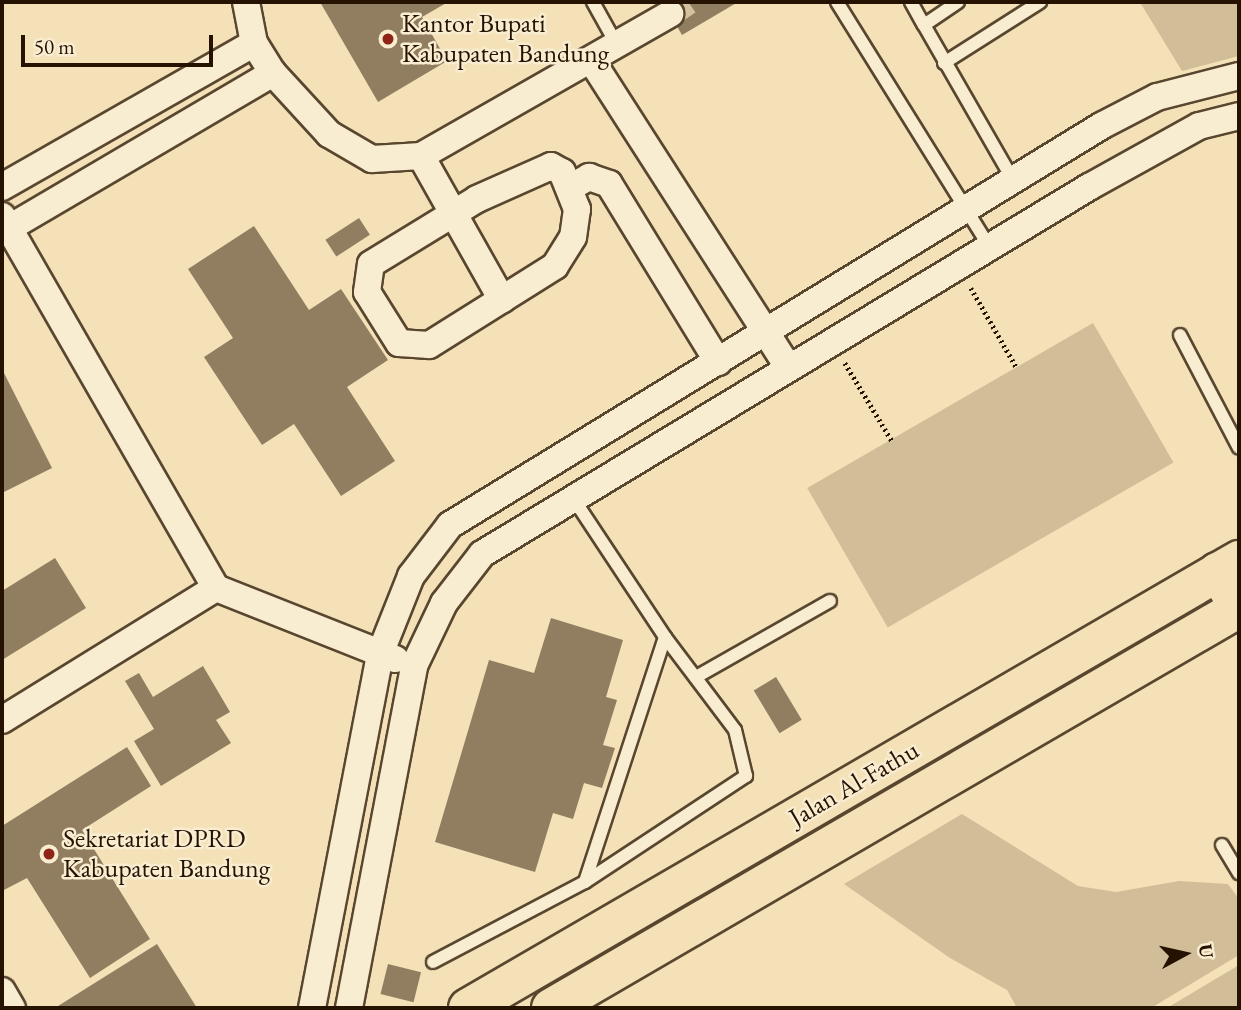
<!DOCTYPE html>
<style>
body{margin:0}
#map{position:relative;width:1241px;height:1010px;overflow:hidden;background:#f4e1b8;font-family:"EB Garamond",serif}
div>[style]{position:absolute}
.green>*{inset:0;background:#d1be99;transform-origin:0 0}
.building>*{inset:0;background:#917e60;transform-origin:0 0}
.minor-tunnel>*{height:26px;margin-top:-13px;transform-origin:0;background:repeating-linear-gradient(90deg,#d5c29d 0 26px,transparent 0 39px)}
.path>*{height:4.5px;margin-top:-2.25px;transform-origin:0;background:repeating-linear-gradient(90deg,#251201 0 2px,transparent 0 5.5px)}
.roads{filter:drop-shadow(2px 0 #59462f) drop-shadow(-2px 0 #59462f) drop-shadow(0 2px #59462f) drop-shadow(0 -2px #59462f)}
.service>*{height:12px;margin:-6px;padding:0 6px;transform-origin:6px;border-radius:6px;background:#f8ecd1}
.minor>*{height:26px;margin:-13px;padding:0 13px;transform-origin:13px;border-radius:13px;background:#f8ecd1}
.trunk>*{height:38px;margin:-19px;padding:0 19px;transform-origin:19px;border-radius:19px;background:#f4e1b8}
.dots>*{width:19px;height:19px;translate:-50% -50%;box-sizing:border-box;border:4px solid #f8ecd1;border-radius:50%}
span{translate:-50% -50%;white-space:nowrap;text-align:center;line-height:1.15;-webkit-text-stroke:5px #f8ecd1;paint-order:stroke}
.poi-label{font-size:26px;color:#251201}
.left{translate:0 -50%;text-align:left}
.street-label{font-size:26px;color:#251201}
.frame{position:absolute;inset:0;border:4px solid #251201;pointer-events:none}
.north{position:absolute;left:1150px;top:919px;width:70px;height:70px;-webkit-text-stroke:5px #f8ecd1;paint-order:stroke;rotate:82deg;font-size:19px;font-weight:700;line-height:28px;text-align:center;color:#251201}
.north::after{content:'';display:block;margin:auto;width:24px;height:32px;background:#251201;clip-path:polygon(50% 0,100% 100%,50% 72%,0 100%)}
.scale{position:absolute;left:21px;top:35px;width:192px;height:32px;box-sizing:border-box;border:4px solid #251201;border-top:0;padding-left:9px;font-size:21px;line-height:24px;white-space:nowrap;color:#251201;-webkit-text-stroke:5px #f8ecd1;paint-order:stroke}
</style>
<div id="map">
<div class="green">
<i style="clip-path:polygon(1145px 2px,1239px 2px,1239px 56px,1182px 71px,1141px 4px)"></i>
<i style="left:1093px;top:323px;width:161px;height:330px;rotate:60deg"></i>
<i style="clip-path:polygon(962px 814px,1078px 886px,1116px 892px,1179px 881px,1228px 884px,1239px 899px,1239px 955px,1151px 1008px,1017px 1008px,1007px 990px,950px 958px,844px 884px)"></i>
<i style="clip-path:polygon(1239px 965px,1239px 1008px,1167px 1008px)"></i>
</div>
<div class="building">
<i style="clip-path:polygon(320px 2px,448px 2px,422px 17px,447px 61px,378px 102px)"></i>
<i style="clip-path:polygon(663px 2px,738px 2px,682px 35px)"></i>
<i style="left:359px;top:218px;width:20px;height:40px;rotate:57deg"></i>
<i style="clip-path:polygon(254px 226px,309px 310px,341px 289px,388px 360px,347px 387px,395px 461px,341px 496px,294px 424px,262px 445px,204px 357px,233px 338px,188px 269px)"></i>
<i style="clip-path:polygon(2px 369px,52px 468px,2px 493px)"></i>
<i style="clip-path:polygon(55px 558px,86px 608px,2px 660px,2px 591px)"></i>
<i style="clip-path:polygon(551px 618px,623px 640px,606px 697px,617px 700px,603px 745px,615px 748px,602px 788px,584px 783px,573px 819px,553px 813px,535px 872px,435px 842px,489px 660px,534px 673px)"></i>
<i style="clip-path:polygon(203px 666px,230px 712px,216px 720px,231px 743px,161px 786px,134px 741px,154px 729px,125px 681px,139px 673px,153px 697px)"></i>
<i style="left:776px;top:677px;width:50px;height:26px;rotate:59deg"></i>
<i style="clip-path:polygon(127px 747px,151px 786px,82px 830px,150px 939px,90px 978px,27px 878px,2px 891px,2px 826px)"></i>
<i style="clip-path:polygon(157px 944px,197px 1008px,59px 1008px,58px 1006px)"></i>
<i style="left:388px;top:964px;width:34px;height:31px;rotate:14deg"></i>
</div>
<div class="minor-tunnel">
<i style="left:670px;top:14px;width:22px;rotate:-34deg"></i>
</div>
<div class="path">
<i style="left:971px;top:288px;width:92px;rotate:60.1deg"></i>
<i style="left:845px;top:363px;width:91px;rotate:58.9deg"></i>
</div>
<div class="roads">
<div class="service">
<i style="left:593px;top:2px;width:51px;rotate:60.9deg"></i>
<i style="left:837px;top:2px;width:290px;rotate:58.1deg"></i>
<i style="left:911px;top:2px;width:26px;rotate:61deg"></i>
<i style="left:958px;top:2px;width:41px;rotate:145.9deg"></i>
<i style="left:924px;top:25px;width:179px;rotate:60.1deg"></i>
<i style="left:944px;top:63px;width:114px;rotate:-32.4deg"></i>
<i style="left:1180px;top:335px;width:127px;rotate:62.4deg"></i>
<i style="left:573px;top:498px;width:167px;rotate:56.5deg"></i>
<i style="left:665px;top:637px;width:258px;rotate:108.1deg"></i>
<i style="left:696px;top:677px;width:154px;rotate:-29.6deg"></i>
<i style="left:1222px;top:845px;width:33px;rotate:59deg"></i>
<i style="left:433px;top:962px;width:172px;rotate:-27.8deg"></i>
<i style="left:585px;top:882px;width:193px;rotate:-33.4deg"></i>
<i style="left:746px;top:776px;width:47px;rotate:-103.4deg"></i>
<i style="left:735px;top:730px;width:116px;rotate:-127deg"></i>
</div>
<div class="minor">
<i style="left:246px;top:2px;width:42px;rotate:79deg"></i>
<i style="left:254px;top:43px;width:36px;rotate:58deg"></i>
<i style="left:273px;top:73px;width:83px;rotate:47.4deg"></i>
<i style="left:329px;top:134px;width:50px;rotate:30.2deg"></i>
<i style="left:372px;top:159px;width:49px;rotate:-3.5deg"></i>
<i style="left:421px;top:156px;width:287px;rotate:-29.7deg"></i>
<i style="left:593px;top:63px;width:361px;rotate:57.3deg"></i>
<i style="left:421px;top:156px;width:165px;rotate:60.6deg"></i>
<i style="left:551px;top:166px;width:13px;rotate:29deg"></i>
<i style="left:562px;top:172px;width:40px;rotate:68deg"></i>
<i style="left:577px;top:209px;width:28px;rotate:98deg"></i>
<i style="left:573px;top:237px;width:34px;rotate:122deg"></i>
<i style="left:555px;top:266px;width:149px;rotate:147.9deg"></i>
<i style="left:429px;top:345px;width:30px;rotate:-176deg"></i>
<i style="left:399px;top:343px;width:60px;rotate:-122.1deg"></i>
<i style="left:367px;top:292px;width:28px;rotate:-82deg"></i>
<i style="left:371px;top:264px;width:124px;rotate:-31.5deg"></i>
<i style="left:477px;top:199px;width:81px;rotate:-24deg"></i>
<i style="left:2px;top:187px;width:290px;rotate:-29.7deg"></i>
<i style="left:571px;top:187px;width:21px;rotate:-29deg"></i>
<i style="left:589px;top:177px;width:21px;rotate:19deg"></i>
<i style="left:609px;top:184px;width:209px;rotate:58.5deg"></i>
<i style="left:2px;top:216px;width:429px;rotate:60.1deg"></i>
<i style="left:216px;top:588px;width:193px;rotate:21.6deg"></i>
<i style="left:9px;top:228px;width:306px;rotate:-30.4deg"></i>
<i style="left:2px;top:720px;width:251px;rotate:-31.7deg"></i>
<i style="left:2px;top:991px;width:20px;rotate:60deg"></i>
<i style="left:312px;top:1008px;width:360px;rotate:-79.1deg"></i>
<i style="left:380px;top:654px;width:84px;rotate:-68.3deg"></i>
<i style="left:411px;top:576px;width:64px;rotate:-52.6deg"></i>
<i style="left:450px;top:525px;width:764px;rotate:-31.5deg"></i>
<i style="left:1101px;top:126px;width:63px;rotate:-27.4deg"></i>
<i style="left:1157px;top:97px;width:85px;rotate:-14.4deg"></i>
<i style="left:349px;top:1008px;width:348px;rotate:-79.2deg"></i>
<i style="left:414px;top:666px;width:70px;rotate:-64.5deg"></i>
<i style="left:444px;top:603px;width:62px;rotate:-52.2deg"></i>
<i style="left:482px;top:554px;width:709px;rotate:-31.16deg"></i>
<i style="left:1089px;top:187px;width:126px;rotate:-29deg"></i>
<i style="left:1199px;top:126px;width:41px;rotate:-14deg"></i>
</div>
<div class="trunk">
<i style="left:468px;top:1008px;width:892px;rotate:-30.16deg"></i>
<i style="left:551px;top:1008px;width:796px;rotate:-30.17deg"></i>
<i style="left:1239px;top:608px;width:42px;rotate:-120.3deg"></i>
</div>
</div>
<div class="dots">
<i style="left:388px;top:39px;background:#8f2418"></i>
<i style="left:49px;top:854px;background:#8f2418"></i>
</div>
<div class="poi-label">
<span class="left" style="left:402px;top:39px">Kantor Bupati<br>Kabupaten Bandung</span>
<span class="left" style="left:63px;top:854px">Sekretariat DPRD<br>Kabupaten Bandung</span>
</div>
<div class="street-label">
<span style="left:854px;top:784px;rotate:-30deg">Jalan Al-Fathu</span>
</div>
<div class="frame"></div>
<div class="north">U</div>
<div class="scale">50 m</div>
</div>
